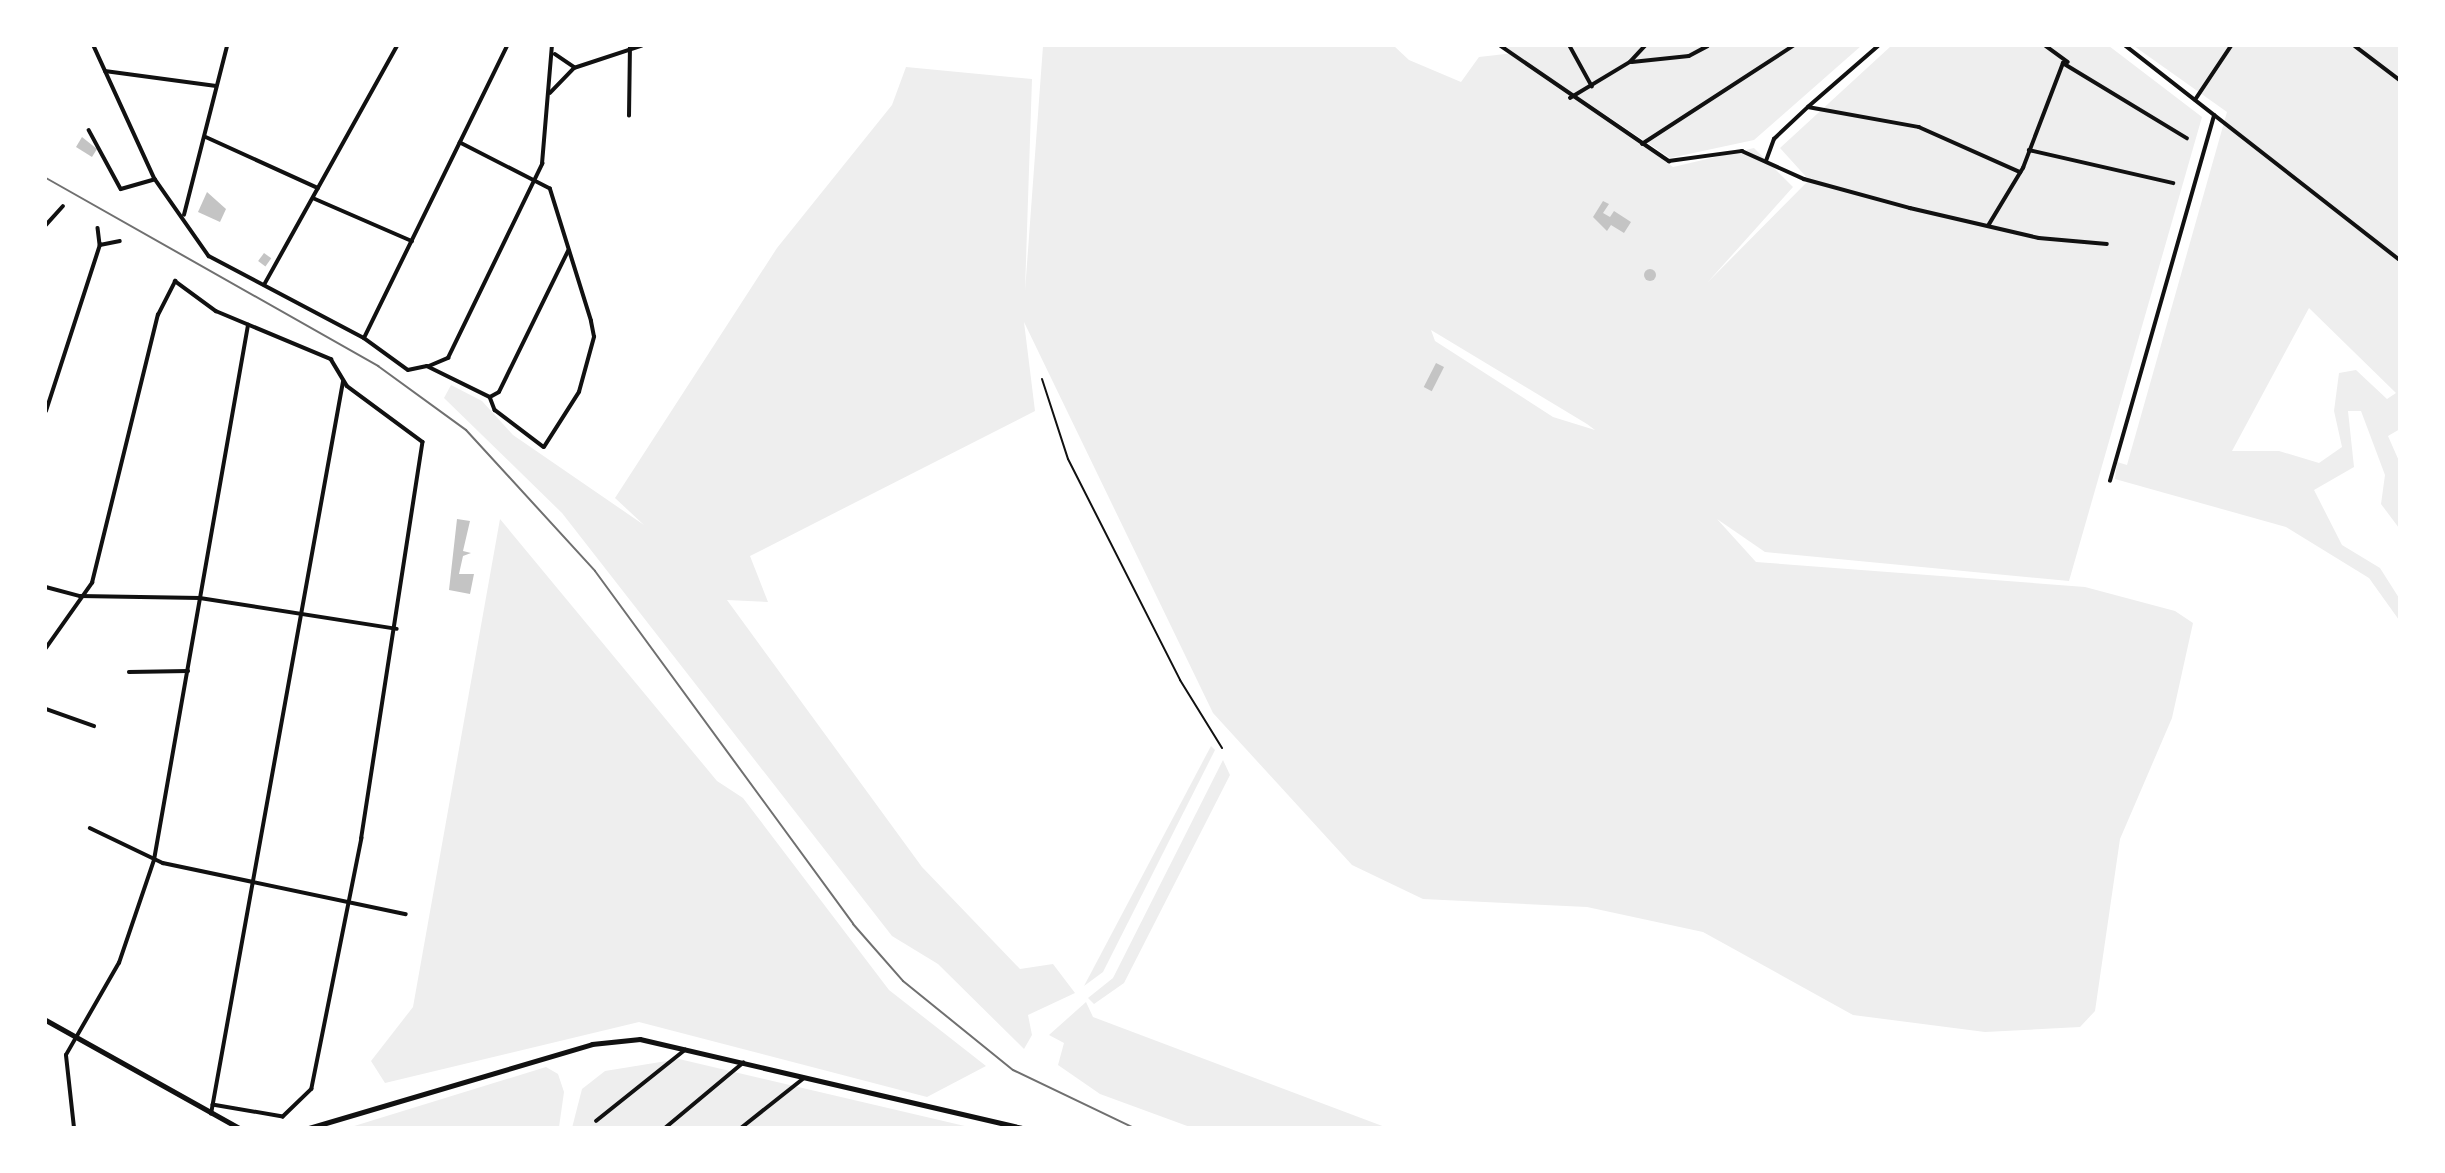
<!DOCTYPE html>
<style>
body{margin:0}
#map{position:relative;width:2445px;height:1173px;overflow:hidden;background:#fff;font-family:"Source Sans 3",sans-serif}
div>[style]{position:absolute}
.green>*{inset:0;background:#eee}
.building>*{inset:0;background:#c4c4c4;transform-origin:0 0}
.round{border-radius:50%}
.path>*{height:2px;margin:-1px;padding:0 1px;transform-origin:1px;border-radius:1px;background:#111}
.minor>*{height:3.5px;margin:-1.75px;padding:0 1.75px;transform-origin:1.75px;border-radius:1.75px;background:#111}
.secondary>*{height:4.5px;margin:-2.25px;padding:0 2.25px;transform-origin:2.25px;border-radius:2.25px;background:#111}
.rail>*{height:2px;margin:-1px;padding:0 1px;transform-origin:1px;border-radius:1px;background:#707070}
span{translate:-50% -50%;white-space:nowrap;text-align:center;line-height:1.15;-webkit-text-stroke:6px #fff;paint-order:stroke}
.frame{position:absolute;inset:0;border:47px solid #fff;pointer-events:none}
</style>
<div id="map">
<div class="green">
<i style="clip-path:polygon(evenodd,1043px 46px,1394px 46px,1409px 60px,1461px 82px,1479px 57px,1514px 53px,1505px 46px,1861px 46px,1754px 140px,1670px 158px,1549px 77px,1673px 167px,1754px 148px,1793px 187px,1707px 283px,1809px 180px,1780px 148px,1891px 46px,2109px 46px,2202px 117px,2069px 581px,1765px 552px,1717px 519px,1756px 562px,2085px 587px,2175px 611px,2193px 623px,2172px 718px,2120px 839px,2095px 1011px,2080px 1027px,1985px 1032px,1853px 1015px,1703px 932px,1587px 907px,1423px 899px,1352px 865px,1213px 713px,1024px 322px,1035px 411px,750px 556px,768px 602px,727px 600px,922px 867px,1020px 969px,1053px 964px,1075px 993px,1028px 1015px,1032px 1035px,1024px 1049px,938px 964px,892px 936px,562px 513px,444px 398px,451px 385px,482px 401px,513px 435px,644px 525px,615px 498px,777px 248px,892px 105px,906px 67px,1032px 79px,1025px 291px,1043px 46px,1431px 330px,1587px 424px,1595px 430px,1553px 417px,1435px 341px,1431px 330px)"></i>
<i style="clip-path:polygon(evenodd,2134px 46px,2399px 46px,2400px 429px,2388px 436px,2399px 461px,2399px 528px,2381px 504px,2385px 475px,2361px 411px,2348px 411px,2354px 467px,2314px 490px,2342px 545px,2380px 568px,2399px 598px,2399px 620px,2369px 578px,2286px 527px,2115px 479px,2117px 462px,2127px 465px,2227px 112px,2134px 46px,2309px 308px,2396px 393px,2387px 399px,2356px 370px,2339px 373px,2334px 411px,2342px 447px,2319px 463px,2279px 451px,2232px 451px,2309px 308px)"></i>
<i style="clip-path:polygon(500px 519px,717px 781px,743px 798px,889px 990px,986px 1066px,927px 1097px,639px 1022px,385px 1083px,371px 1061px,413px 1007px)"></i>
<i style="clip-path:polygon(1211px 746px,1215px 750px,1103px 972px,1084px 986px)"></i>
<i style="clip-path:polygon(1223px 760px,1230px 775px,1124px 983px,1094px 1004px,1088px 998px,1113px 978px)"></i>
<i style="clip-path:polygon(1086px 1002px,1093px 1017px,1385px 1127px,1190px 1127px,1100px 1094px,1058px 1065px,1064px 1043px,1049px 1035px)"></i>
<i style="clip-path:polygon(679px 1059px,969px 1127px,572px 1128px,582px 1089px,605px 1071px)"></i>
<i style="clip-path:polygon(546px 1067px,558px 1074px,564px 1092px,559px 1127px,351px 1127px)"></i>
</div>
<div class="building">
<i style="clip-path:polygon(82px 137px,97px 149px,92px 157px,76px 147px)"></i>
<i style="clip-path:polygon(207px 192px,226px 209px,220px 222px,198px 212px)"></i>
<i style="clip-path:polygon(1603px 201px,1609px 204px,1603px 213px,1610px 217px,1614px 211px,1631px 222px,1624px 233px,1611px 225px,1607px 231px,1593px 217px)"></i>
<i style="left:264px;top:253px;width:9px;height:10px;rotate:36deg"></i>
<i class="round" style="left:1644px;top:269px;width:12px;height:12px"></i>
<i style="left:1436px;top:363px;width:9px;height:27px;rotate:27deg"></i>
<i style="clip-path:polygon(457px 519px,470px 521px,463px 551px,471px 553px,463px 556px,459px 574px,474px 574px,470px 594px,449px 590px)"></i>
</div>
<div class="path">
<i style="left:1042px;top:379px;width:84px;rotate:72deg"></i>
<i style="left:1068px;top:459px;width:248px;rotate:63.1deg"></i>
<i style="left:1180px;top:680px;width:80px;rotate:58.3deg"></i>
</div>
<div class="minor">
<i style="left:94px;top:46px;width:146px;rotate:65.4deg"></i>
<i style="left:155px;top:179px;width:94px;rotate:55deg"></i>
<i style="left:209px;top:256px;width:175px;rotate:27.9deg"></i>
<i style="left:364px;top:338px;width:54px;rotate:36deg"></i>
<i style="left:408px;top:370px;width:19px;rotate:-12deg"></i>
<i style="left:427px;top:366px;width:70px;rotate:26.2deg"></i>
<i style="left:490px;top:397px;width:14px;rotate:69deg"></i>
<i style="left:495px;top:410px;width:61px;rotate:37.1deg"></i>
<i style="left:544px;top:447px;width:65px;rotate:-57.5deg"></i>
<i style="left:579px;top:392px;width:57px;rotate:-74.7deg"></i>
<i style="left:594px;top:337px;width:16px;rotate:-101deg"></i>
<i style="left:591px;top:321px;width:138px;rotate:-107.3deg"></i>
<i style="left:550px;top:189px;width:101px;rotate:-152.9deg"></i>
<i style="left:1501px;top:46px;width:204px;rotate:34.4deg"></i>
<i style="left:1669px;top:161px;width:74px;rotate:-7.8deg"></i>
<i style="left:1742px;top:151px;width:68px;rotate:24.3deg"></i>
<i style="left:1804px;top:179px;width:110px;rotate:15.3deg"></i>
<i style="left:1910px;top:208px;width:132px;rotate:13.1deg"></i>
<i style="left:2039px;top:238px;width:68px;rotate:5deg"></i>
<i style="left:1570px;top:46px;width:46px;rotate:61.2deg"></i>
<i style="left:2046px;top:46px;width:27px;rotate:36deg"></i>
<i style="left:2126px;top:46px;width:348px;rotate:38deg"></i>
<i style="left:2355px;top:46px;width:56px;rotate:37.1deg"></i>
<i style="left:555px;top:54px;width:23px;rotate:34deg"></i>
<i style="left:1632px;top:62px;width:57px;rotate:-6deg"></i>
<i style="left:1689px;top:56px;width:21px;rotate:-28deg"></i>
<i style="left:105px;top:71px;width:112px;rotate:7.7deg"></i>
<i style="left:550px;top:93px;width:35px;rotate:-46deg"></i>
<i style="left:574px;top:68px;width:71px;rotate:-18.2deg"></i>
<i style="left:1570px;top:98px;width:70px;rotate:-31deg"></i>
<i style="left:1630px;top:62px;width:22px;rotate:-47deg"></i>
<i style="left:2195px;top:100px;width:65px;rotate:-56.3deg"></i>
<i style="left:1809px;top:106px;width:91px;rotate:-41deg"></i>
<i style="left:629px;top:116px;width:70px;rotate:-89.2deg"></i>
<i style="left:89px;top:130px;width:67px;rotate:61.5deg"></i>
<i style="left:121px;top:189px;width:35px;rotate:-16deg"></i>
<i style="left:206px;top:137px;width:123px;rotate:24.5deg"></i>
<i style="left:1642px;top:144px;width:180px;rotate:-33deg"></i>
<i style="left:2029px;top:150px;width:148px;rotate:12.9deg"></i>
<i style="left:1766px;top:161px;width:23px;rotate:-70deg"></i>
<i style="left:1774px;top:139px;width:47px;rotate:-43.3deg"></i>
<i style="left:1808px;top:107px;width:113px;rotate:10.2deg"></i>
<i style="left:1919px;top:127px;width:111px;rotate:24deg"></i>
<i style="left:313px;top:198px;width:108px;rotate:23.5deg"></i>
<i style="left:184px;top:215px;width:174px;rotate:-75.7deg"></i>
<i style="left:46px;top:225px;width:25px;rotate:-48deg"></i>
<i style="left:1988px;top:226px;width:68px;rotate:-58.9deg"></i>
<i style="left:2023px;top:168px;width:112px;rotate:-69.1deg"></i>
<i style="left:2063px;top:63px;width:145px;rotate:31.2deg"></i>
<i style="left:98px;top:228px;width:17px;rotate:83deg"></i>
<i style="left:100px;top:245px;width:20px;rotate:-11deg"></i>
<i style="left:264px;top:285px;width:274px;rotate:-60.9deg"></i>
<i style="left:364px;top:338px;width:325px;rotate:-63.9deg"></i>
<i style="left:429px;top:366px;width:21px;rotate:-23deg"></i>
<i style="left:448px;top:358px;width:216px;rotate:-64.1deg"></i>
<i style="left:542px;top:164px;width:118px;rotate:-85.2deg"></i>
<i style="left:490px;top:397px;width:10px;rotate:-29deg"></i>
<i style="left:499px;top:392px;width:157px;rotate:-63.9deg"></i>
<i style="left:46px;top:411px;width:175px;rotate:-72deg"></i>
<i style="left:2110px;top:481px;width:380px;rotate:-74.1deg"></i>
<i style="left:46px;top:587px;width:35px;rotate:15deg"></i>
<i style="left:80px;top:596px;width:120px;rotate:1deg"></i>
<i style="left:200px;top:598px;width:199px;rotate:8.9deg"></i>
<i style="left:46px;top:648px;width:80px;rotate:-54.7deg"></i>
<i style="left:92px;top:583px;width:276px;rotate:-76.2deg"></i>
<i style="left:158px;top:315px;width:38px;rotate:-63deg"></i>
<i style="left:175px;top:281px;width:51px;rotate:36.2deg"></i>
<i style="left:216px;top:311px;width:125px;rotate:22.7deg"></i>
<i style="left:331px;top:359px;width:31px;rotate:59deg"></i>
<i style="left:347px;top:386px;width:94px;rotate:36.4deg"></i>
<i style="left:423px;top:442px;width:401px;rotate:98.8deg"></i>
<i style="left:362px;top:838px;width:256px;rotate:101.3deg"></i>
<i style="left:312px;top:1089px;width:40px;rotate:136deg"></i>
<i style="left:283px;top:1117px;width:71px;rotate:-170.3deg"></i>
<i style="left:129px;top:672px;width:59px;rotate:-1deg"></i>
<i style="left:46px;top:709px;width:51px;rotate:19.5deg"></i>
<i style="left:90px;top:828px;width:81px;rotate:25.6deg"></i>
<i style="left:163px;top:863px;width:248px;rotate:11.9deg"></i>
<i style="left:211px;top:1114px;width:744px;rotate:-79.78deg"></i>
<i style="left:596px;top:1121px;width:114px;rotate:-38.6deg"></i>
<i style="left:74px;top:1128px;width:73px;rotate:-96.3deg"></i>
<i style="left:66px;top:1055px;width:106px;rotate:-60.1deg"></i>
<i style="left:119px;top:963px;width:109px;rotate:-71.2deg"></i>
<i style="left:154px;top:860px;width:543px;rotate:-80.03deg"></i>
<i style="left:665px;top:1128px;width:102px;rotate:-39.8deg"></i>
<i style="left:741px;top:1128px;width:80px;rotate:-38.4deg"></i>
</div>
<div class="secondary">
<i style="left:46px;top:1020px;width:221px;rotate:29.2deg"></i>
<i style="left:309px;top:1128px;width:295px;rotate:-16.5deg"></i>
<i style="left:592px;top:1044px;width:48px;rotate:-5.9deg"></i>
<i style="left:640px;top:1039px;width:391px;rotate:13.1deg"></i>
</div>
<div class="rail">
<i style="left:46px;top:178px;width:382px;rotate:29.5deg"></i>
<i style="left:378px;top:366px;width:109px;rotate:36deg"></i>
<i style="left:466px;top:430px;width:191px;rotate:47.5deg"></i>
<i style="left:595px;top:571px;width:437px;rotate:53.8deg"></i>
<i style="left:853px;top:924px;width:76px;rotate:48.7deg"></i>
<i style="left:903px;top:981px;width:141px;rotate:39deg"></i>
<i style="left:1013px;top:1070px;width:134px;rotate:25.6deg"></i>
</div>
<div class="frame"></div>
</div>
